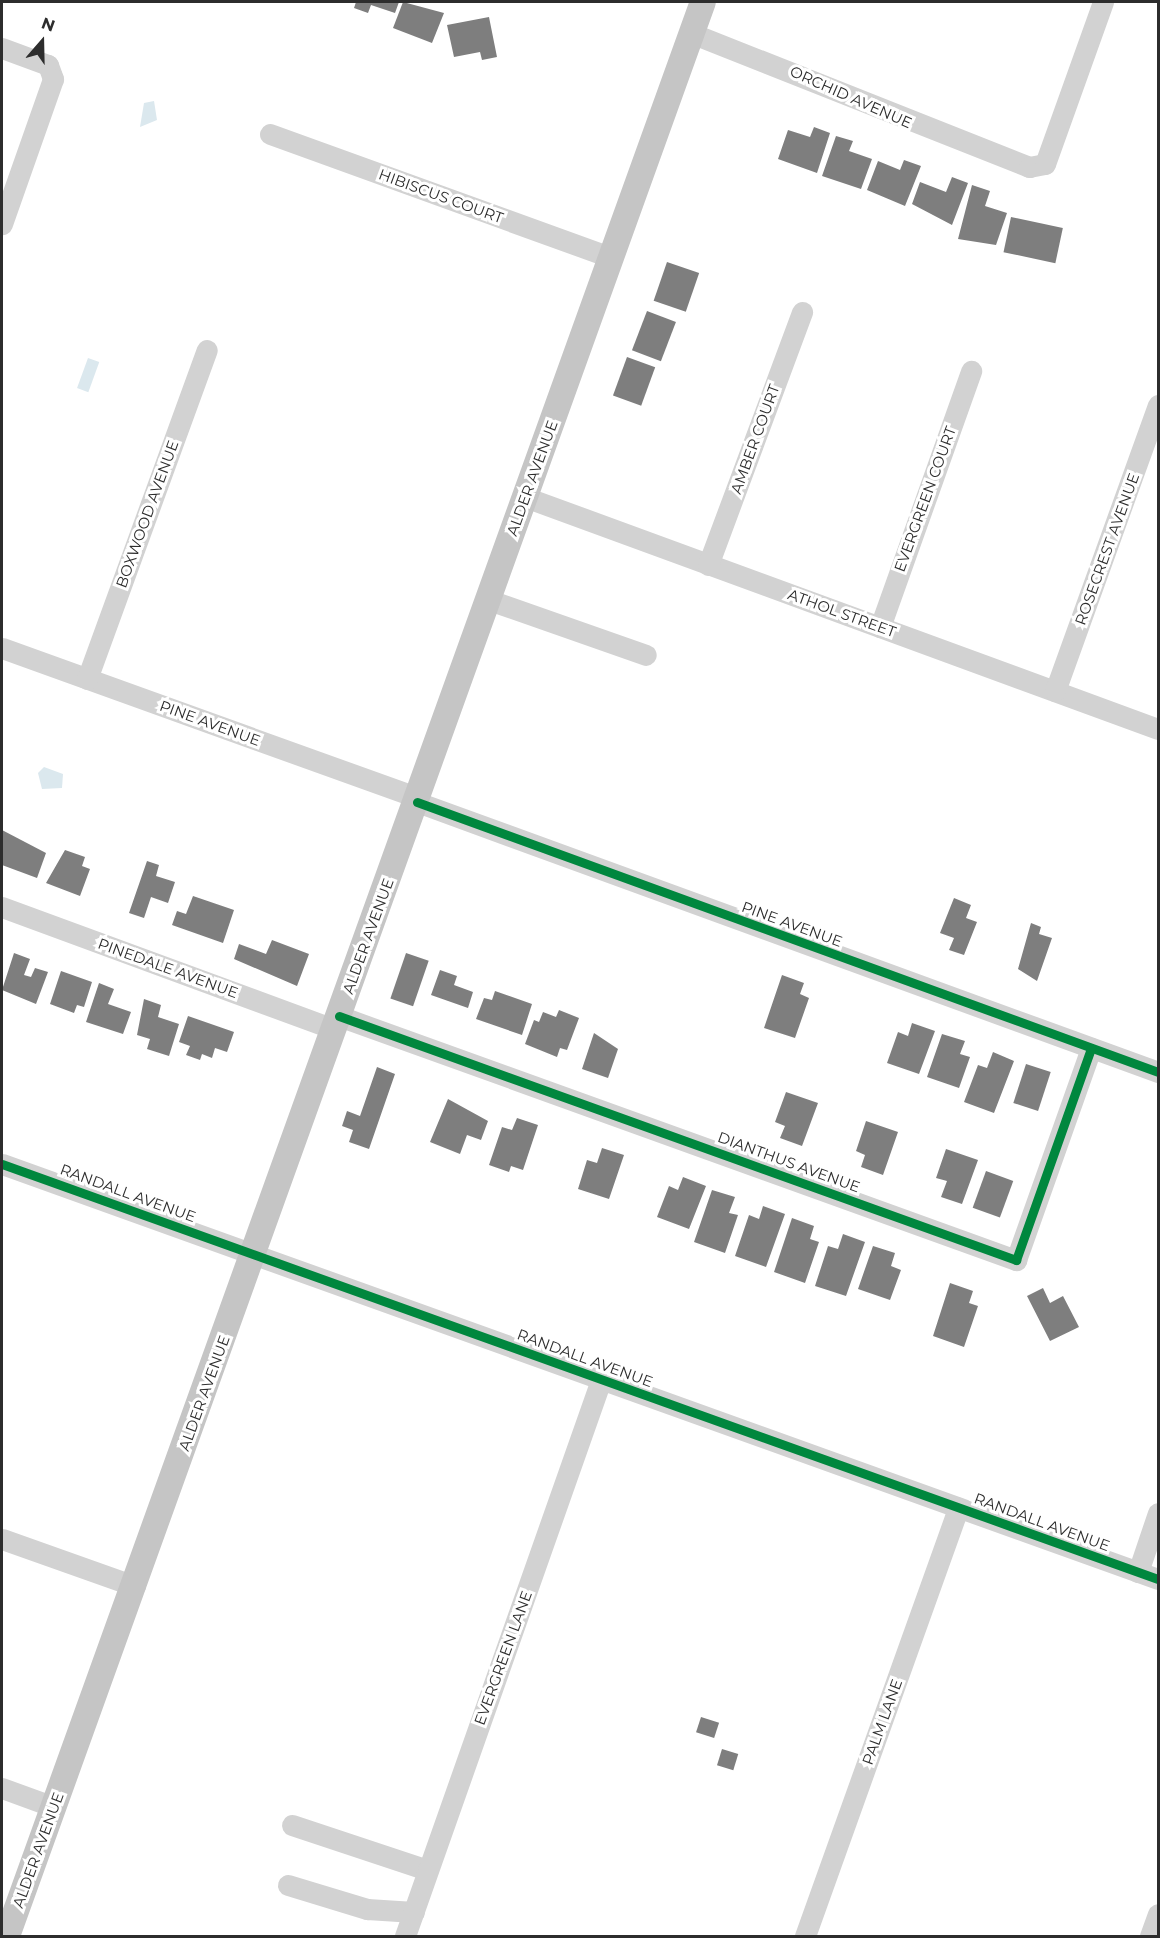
<!DOCTYPE html>
<style>
body{margin:0}
#map{position:relative;width:1160px;height:1938px;overflow:hidden;background:#fff;font-family:Montserrat,sans-serif}
div>[style]{position:absolute}
.water>*{inset:0;background:#dbe8ee;transform-origin:0 0}
.building>*{inset:0;background:#7e7e7e;transform-origin:0 0}
.minor>*{height:21px;margin:-10.5px;padding:0 10.5px;transform-origin:10.5px;border-radius:10.5px;background:#d2d2d2}
.major>*{height:26px;margin:-13px;padding:0 13px;transform-origin:13px;border-radius:13px;background:#c5c5c5}
.cycleway>*{height:9px;margin:-4.5px;padding:0 4.5px;transform-origin:4.5px;border-radius:4.5px;background:#00873e}
span{translate:-50% -50%;white-space:nowrap;text-align:center;line-height:1.15;-webkit-text-stroke:6px #fff;paint-order:stroke}
.street-label{font-size:15px;color:#2d2d2d}
.frame{position:absolute;inset:0;border:3px solid #2d2d2d;pointer-events:none}
.north{position:absolute;left:12px;top:12px;width:60px;height:60px;-webkit-text-stroke:4px #fff;paint-order:stroke;rotate:20deg;font-size:16px;font-weight:700;line-height:24px;text-align:center;color:#2d2d2d}
.north::after{content:'';display:block;margin:auto;width:21px;height:27px;background:#2d2d2d;clip-path:polygon(50% 0,100% 100%,50% 72%,0 100%)}
</style>
<div id="map">
<div class="water">
<i style="clip-path:polygon(154px 101px,157px 120px,140px 127px,144px 103px)"></i>
<i style="left:88px;top:358px;width:12px;height:32px;rotate:20deg"></i>
<i style="clip-path:polygon(44px 767px,63px 774px,62px 788px,42px 789px,38px 773px)"></i>
</div>
<div class="building">
<i style="clip-path:polygon(356px 2px,399px 2px,395px 13px,371px 5px,368px 13px,354px 8px)"></i>
<i style="clip-path:polygon(403px 2px,444px 13px,432px 43px,393px 28px)"></i>
<i style="clip-path:polygon(489px 17px,497px 57px,482px 60px,480px 52px,454px 57px,447px 25px)"></i>
<i style="clip-path:polygon(814px 127px,830px 133px,817px 173px,778px 159px,788px 130px,810px 137px)"></i>
<i style="clip-path:polygon(836px 136px,853px 141px,849px 151px,872px 159px,861px 189px,822px 176px)"></i>
<i style="clip-path:polygon(904px 160px,921px 166px,905px 206px,867px 190px,878px 161px,900px 170px)"></i>
<i style="clip-path:polygon(952px 177px,968px 183px,952px 225px,912px 204px,920px 182px,946px 192px)"></i>
<i style="clip-path:polygon(972px 185px,990px 191px,985px 206px,1007px 213px,996px 245px,958px 239px)"></i>
<i style="left:1011px;top:217px;width:53px;height:36px;rotate:12deg"></i>
<i style="left:667px;top:262px;width:34px;height:41px;rotate:19deg"></i>
<i style="left:647px;top:311px;width:31px;height:42px;rotate:21deg"></i>
<i style="left:627px;top:357px;width:30px;height:41px;rotate:20deg"></i>
<i style="clip-path:polygon(2px 830px,46px 853px,37px 878px,2px 865px)"></i>
<i style="clip-path:polygon(65px 850px,85px 857px,82px 866px,90px 869px,80px 896px,46px 883px)"></i>
<i style="clip-path:polygon(147px 861px,159px 865px,156px 876px,175px 882px,168px 903px,151px 897px,144px 918px,129px 913px)"></i>
<i style="clip-path:polygon(193px 896px,234px 910px,223px 943px,172px 925px,177px 911px,186px 914px)"></i>
<i style="clip-path:polygon(954px 898px,971px 905px,966px 918px,977px 922px,964px 955px,949px 950px,954px 938px,940px 933px)"></i>
<i style="clip-path:polygon(1031px 923px,1041px 927px,1039px 934px,1052px 938px,1037px 981px,1018px 969px)"></i>
<i style="clip-path:polygon(272px 940px,309px 954px,297px 986px,234px 959px,239px 944px,266px 954px)"></i>
<i style="clip-path:polygon(14px 953px,30px 959px,24px 975px,31px 977px,35px 968px,48px 972px,36px 1004px,2px 990px)"></i>
<i style="left:406px;top:953px;width:24px;height:48px;rotate:19deg"></i>
<i style="clip-path:polygon(440px 970px,457px 976px,454px 985px,473px 992px,468px 1008px,431px 995px)"></i>
<i style="clip-path:polygon(61px 971px,92px 982px,84px 1007px,77px 1005px,74px 1013px,50px 1004px)"></i>
<i style="clip-path:polygon(782px 975px,804px 983px,800px 994px,809px 998px,795px 1038px,764px 1028px)"></i>
<i style="clip-path:polygon(99px 983px,114px 989px,108px 1004px,131px 1012px,123px 1034px,86px 1022px)"></i>
<i style="clip-path:polygon(495px 991px,532px 1004px,522px 1035px,476px 1019px,484px 998px,492px 1000px)"></i>
<i style="clip-path:polygon(144px 999px,161px 1005px,158px 1017px,179px 1024px,169px 1056px,147px 1049px,150px 1039px,137px 1035px)"></i>
<i style="clip-path:polygon(559px 1010px,579px 1018px,567px 1050px,560px 1048px,557px 1057px,525px 1044px,534px 1020px,539px 1022px,543px 1012px,556px 1017px)"></i>
<i style="clip-path:polygon(188px 1016px,234px 1032px,227px 1052px,215px 1048px,212px 1058px,202px 1054px,200px 1060px,186px 1055px,190px 1046px,179px 1042px)"></i>
<i style="clip-path:polygon(912px 1023px,935px 1031px,919px 1074px,887px 1063px,898px 1032px,908px 1036px)"></i>
<i style="clip-path:polygon(594px 1033px,618px 1049px,608px 1078px,582px 1069px)"></i>
<i style="clip-path:polygon(942px 1034px,965px 1041px,960px 1054px,970px 1057px,959px 1088px,927px 1077px)"></i>
<i style="clip-path:polygon(993px 1052px,1014px 1061px,994px 1113px,964px 1102px,978px 1065px,987px 1068px)"></i>
<i style="left:1026px;top:1064px;width:26px;height:41px;rotate:18deg"></i>
<i style="clip-path:polygon(377px 1067px,395px 1074px,369px 1149px,349px 1142px,353px 1130px,342px 1126px,347px 1111px,360px 1116px)"></i>
<i style="clip-path:polygon(786px 1092px,818px 1103px,802px 1146px,780px 1138px,785px 1126px,775px 1122px)"></i>
<i style="clip-path:polygon(448px 1099px,488px 1121px,481px 1140px,467px 1135px,460px 1154px,430px 1142px)"></i>
<i style="clip-path:polygon(517px 1118px,538px 1125px,523px 1170px,511px 1166px,509px 1172px,489px 1165px,502px 1127px,512px 1130px)"></i>
<i style="clip-path:polygon(866px 1121px,898px 1132px,883px 1175px,861px 1167px,865px 1155px,856px 1151px)"></i>
<i style="clip-path:polygon(602px 1148px,624px 1155px,609px 1199px,578px 1189px,587px 1160px,597px 1163px)"></i>
<i style="clip-path:polygon(946px 1149px,978px 1160px,962px 1204px,941px 1197px,947px 1181px,936px 1178px)"></i>
<i style="left:986px;top:1171px;width:29px;height:39px;rotate:20deg"></i>
<i style="clip-path:polygon(683px 1177px,706px 1186px,689px 1229px,657px 1217px,669px 1186px,678px 1190px)"></i>
<i style="clip-path:polygon(712px 1190px,735px 1197px,729px 1213px,738px 1215px,725px 1253px,694px 1242px)"></i>
<i style="clip-path:polygon(763px 1206px,785px 1214px,766px 1267px,735px 1256px,749px 1215px,759px 1219px)"></i>
<i style="clip-path:polygon(792px 1218px,814px 1226px,810px 1239px,819px 1242px,805px 1283px,774px 1272px)"></i>
<i style="clip-path:polygon(843px 1234px,865px 1242px,846px 1296px,815px 1286px,828px 1246px,838px 1249px)"></i>
<i style="clip-path:polygon(873px 1246px,895px 1253px,891px 1266px,901px 1270px,890px 1300px,858px 1289px)"></i>
<i style="clip-path:polygon(950px 1283px,973px 1291px,969px 1303px,978px 1306px,964px 1347px,933px 1336px)"></i>
<i style="clip-path:polygon(1043px 1288px,1050px 1303px,1063px 1296px,1079px 1327px,1050px 1341px,1027px 1296px)"></i>
<i style="left:701px;top:1717px;width:19px;height:16px;rotate:18deg"></i>
<i style="left:722px;top:1749px;width:17px;height:17px;rotate:17deg"></i>
</div>
<div class="minor">
<i style="left:691px;top:33px;width:364px;rotate:21.6deg"></i>
<i style="left:1029px;top:167px;width:16px;rotate:-11deg"></i>
<i style="left:1045px;top:164px;width:172px;rotate:-70.3deg"></i>
<i style="left:2px;top:48px;width:49px;rotate:20.3deg"></i>
<i style="left:48px;top:65px;width:15px;rotate:70deg"></i>
<i style="left:53px;top:79px;width:154px;rotate:109.4deg"></i>
<i style="left:270px;top:134px;width:364px;rotate:19.9deg"></i>
<i style="left:525px;top:497px;width:674px;rotate:20.13deg"></i>
<i style="left:708px;top:565px;width:270px;rotate:-69.6deg"></i>
<i style="left:489px;top:600px;width:166px;rotate:19.3deg"></i>
<i style="left:880px;top:627px;width:272px;rotate:-70.4deg"></i>
<i style="left:2px;top:648px;width:442px;rotate:19.8deg"></i>
<i style="left:87px;top:679px;width:350px;rotate:-70deg"></i>
<i style="left:1055px;top:691px;width:304px;rotate:-70.2deg"></i>
<i style="left:417px;top:802px;width:789px;rotate:20.02deg"></i>
<i style="left:2px;top:907px;width:354px;rotate:20.2deg"></i>
<i style="left:339px;top:1016px;width:720px;rotate:19.82deg"></i>
<i style="left:1016px;top:1260px;width:225px;rotate:-70.5deg"></i>
<i style="left:2px;top:1164px;width:1228px;rotate:19.75deg"></i>
<i style="left:2px;top:1539px;width:141px;rotate:19.5deg"></i>
<i style="left:1138px;top:1572px;width:62px;rotate:-71.3deg"></i>
<i style="left:2px;top:1788px;width:55px;rotate:20.1deg"></i>
<i style="left:292px;top:1825px;width:142px;rotate:18.4deg"></i>
<i style="left:288px;top:1885px;width:83px;rotate:16.9deg"></i>
<i style="left:367px;top:1909px;width:47px;rotate:3.7deg"></i>
<i style="left:405px;top:1936px;width:590px;rotate:-70.58deg"></i>
<i style="left:805px;top:1936px;width:455px;rotate:-70.3deg"></i>
<i style="left:1150px;top:1936px;width:23px;rotate:-70deg"></i>
</div>
<div class="major">
<i style="left:7px;top:1936px;width:2055px;rotate:-70.21deg"></i>
</div>
<div class="cycleway">
<i style="left:417px;top:802px;width:789px;rotate:20.02deg"></i>
<i style="left:339px;top:1016px;width:720px;rotate:19.82deg"></i>
<i style="left:1016px;top:1260px;width:225px;rotate:-70.5deg"></i>
<i style="left:2px;top:1164px;width:1228px;rotate:19.75deg"></i>
</div>
<div class="street-label">
<span style="left:851px;top:97px;rotate:24deg">ORCHID AVENUE</span>
<span style="left:441px;top:196px;rotate:20deg">HIBISCUS COURT</span>
<span style="left:755px;top:439px;rotate:-70deg">AMBER COURT</span>
<span style="left:532px;top:478px;rotate:-70deg">ALDER AVENUE</span>
<span style="left:925px;top:499px;rotate:-70deg">EVERGREEN COURT</span>
<span style="left:147px;top:514px;rotate:-70deg">BOXWOOD AVENUE</span>
<span style="left:1107px;top:549px;rotate:-70deg">ROSECREST AVENUE</span>
<span style="left:842px;top:613px;rotate:20deg">ATHOL STREET</span>
<span style="left:210px;top:723px;rotate:20deg">PINE AVENUE</span>
<span style="left:792px;top:924px;rotate:20deg">PINE AVENUE</span>
<span style="left:368px;top:936px;rotate:-70deg">ALDER AVENUE</span>
<span style="left:168px;top:968px;rotate:20deg">PINEDALE AVENUE</span>
<span style="left:789px;top:1162px;rotate:20deg">DIANTHUS AVENUE</span>
<span style="left:128px;top:1193px;rotate:20deg">RANDALL AVENUE</span>
<span style="left:585px;top:1358px;rotate:20deg">RANDALL AVENUE</span>
<span style="left:204px;top:1393px;rotate:-70deg">ALDER AVENUE</span>
<span style="left:1042px;top:1522px;rotate:20deg">RANDALL AVENUE</span>
<span style="left:503px;top:1658px;rotate:-70deg">EVERGREEN LANE</span>
<span style="left:882px;top:1722px;rotate:-70deg">PALM LANE</span>
<span style="left:38px;top:1850px;rotate:-70deg">ALDER AVENUE</span>
</div>
<div class="frame"></div>
<div class="north">N</div>
</div>
